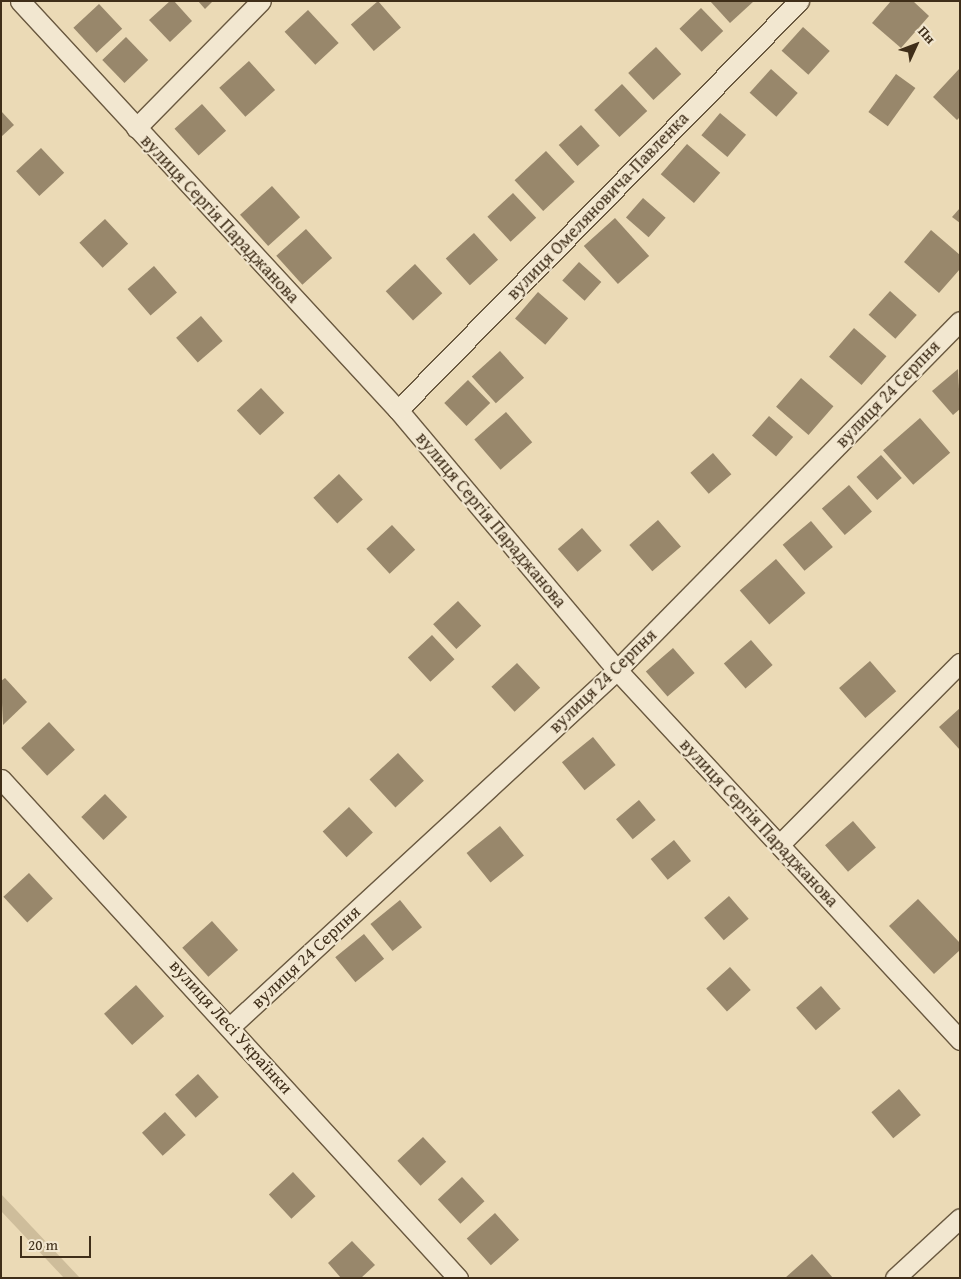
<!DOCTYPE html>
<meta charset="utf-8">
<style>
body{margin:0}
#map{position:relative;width:961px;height:1279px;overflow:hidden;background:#ebdab6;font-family:"Gentium Book Plus",serif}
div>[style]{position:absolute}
.green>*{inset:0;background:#cebd9b}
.building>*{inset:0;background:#98876b;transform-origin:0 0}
.roads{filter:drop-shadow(1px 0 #6a5940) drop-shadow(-1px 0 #6a5940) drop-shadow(0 1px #6a5940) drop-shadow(0 -1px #6a5940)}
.minor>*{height:19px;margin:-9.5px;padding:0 9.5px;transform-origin:9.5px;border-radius:9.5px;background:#f2e7d0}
span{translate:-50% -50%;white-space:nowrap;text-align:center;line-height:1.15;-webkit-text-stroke:4px #f2e7d0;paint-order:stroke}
.street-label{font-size:18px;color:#3f2e19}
.frame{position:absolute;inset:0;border:2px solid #3f2e19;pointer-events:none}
.north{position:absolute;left:891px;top:20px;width:50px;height:50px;-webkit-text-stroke:4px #f2e7d0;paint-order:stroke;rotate:47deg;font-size:14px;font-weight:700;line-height:20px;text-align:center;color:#3f2e19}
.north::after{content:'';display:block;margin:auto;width:18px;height:22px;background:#3f2e19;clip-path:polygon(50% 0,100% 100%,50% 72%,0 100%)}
.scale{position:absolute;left:20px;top:1236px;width:71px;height:22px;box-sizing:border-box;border:2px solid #3f2e19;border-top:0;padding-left:6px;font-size:15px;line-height:18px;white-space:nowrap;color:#3f2e19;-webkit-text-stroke:4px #f2e7d0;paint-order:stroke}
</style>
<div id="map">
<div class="green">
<i style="clip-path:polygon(1px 1194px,80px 1278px,64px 1278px,1px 1211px)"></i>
</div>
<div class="building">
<i style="clip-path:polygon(170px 1px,174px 1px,192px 21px,170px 42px,149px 20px)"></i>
<i style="clip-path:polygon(198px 1px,213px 1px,205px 9px)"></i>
<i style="left:378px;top:1px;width:35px;height:36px;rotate:49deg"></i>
<i style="clip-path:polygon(710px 1px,754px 1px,730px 23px)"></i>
<i style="clip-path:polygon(891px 1px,913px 1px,929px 16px,901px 48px,872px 23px)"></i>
<i style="left:99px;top:4px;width:34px;height:35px;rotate:47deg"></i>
<i style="left:701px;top:8px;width:32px;height:30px;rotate:46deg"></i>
<i style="left:308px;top:10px;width:45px;height:32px;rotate:47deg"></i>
<i style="left:803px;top:27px;width:36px;height:32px;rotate:42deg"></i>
<i style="left:126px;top:37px;width:32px;height:33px;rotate:46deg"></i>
<i style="left:656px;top:47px;width:37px;height:38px;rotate:47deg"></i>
<i style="left:249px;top:61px;width:39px;height:40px;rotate:48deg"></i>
<i style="clip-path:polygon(960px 68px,960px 117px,957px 120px,933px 97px)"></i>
<i style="left:771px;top:69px;width:36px;height:32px;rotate:42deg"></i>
<i style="left:896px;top:74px;width:24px;height:47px;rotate:36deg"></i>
<i style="left:622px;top:84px;width:37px;height:38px;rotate:47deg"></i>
<i style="left:202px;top:104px;width:36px;height:37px;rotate:48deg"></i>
<i style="clip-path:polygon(1px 111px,14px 125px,1px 137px)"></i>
<i style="left:720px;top:113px;width:34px;height:29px;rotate:40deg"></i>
<i style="left:581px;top:125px;width:28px;height:30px;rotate:48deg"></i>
<i style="left:687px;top:144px;width:44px;height:40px;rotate:41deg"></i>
<i style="left:41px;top:148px;width:34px;height:34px;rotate:47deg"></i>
<i style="left:546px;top:151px;width:42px;height:43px;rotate:47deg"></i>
<i style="left:272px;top:186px;width:42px;height:43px;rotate:48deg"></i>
<i style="left:513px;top:193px;width:34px;height:35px;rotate:47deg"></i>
<i style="left:643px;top:198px;width:30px;height:26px;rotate:41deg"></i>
<i style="clip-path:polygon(960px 208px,960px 223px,952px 217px)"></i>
<i style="left:615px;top:218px;width:51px;height:42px;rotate:48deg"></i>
<i style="left:105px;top:219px;width:34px;height:35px;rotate:47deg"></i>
<i style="left:306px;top:229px;width:39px;height:40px;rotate:48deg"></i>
<i style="clip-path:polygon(931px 230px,960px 255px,960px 269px,939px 293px,904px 262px)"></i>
<i style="left:474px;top:233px;width:36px;height:38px;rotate:48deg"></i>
<i style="left:579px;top:262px;width:30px;height:25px;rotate:42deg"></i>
<i style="left:415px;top:264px;width:40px;height:40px;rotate:47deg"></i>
<i style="left:154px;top:266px;width:35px;height:35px;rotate:49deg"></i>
<i style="left:890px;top:291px;width:36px;height:32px;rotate:42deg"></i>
<i style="left:538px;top:292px;width:40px;height:35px;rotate:41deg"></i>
<i style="left:201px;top:316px;width:33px;height:33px;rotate:49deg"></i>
<i style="left:854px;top:328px;width:43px;height:38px;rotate:41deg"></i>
<i style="left:500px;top:351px;width:36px;height:38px;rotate:48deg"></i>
<i style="clip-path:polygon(958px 369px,960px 409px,953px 415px,932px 391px)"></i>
<i style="left:801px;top:378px;width:43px;height:38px;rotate:41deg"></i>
<i style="left:468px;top:380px;width:32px;height:33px;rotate:46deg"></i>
<i style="left:261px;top:388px;width:34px;height:33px;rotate:47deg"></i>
<i style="left:506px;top:412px;width:40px;height:42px;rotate:49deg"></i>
<i style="left:769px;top:416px;width:32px;height:26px;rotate:41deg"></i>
<i style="left:920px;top:418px;width:46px;height:49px;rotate:49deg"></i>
<i style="left:713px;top:453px;width:28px;height:30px;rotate:49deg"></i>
<i style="left:881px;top:455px;width:31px;height:33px;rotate:48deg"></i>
<i style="left:339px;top:474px;width:35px;height:35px;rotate:47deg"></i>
<i style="left:849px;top:485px;width:35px;height:36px;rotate:49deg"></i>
<i style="left:658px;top:520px;width:35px;height:38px;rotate:49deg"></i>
<i style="left:811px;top:521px;width:34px;height:37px;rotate:50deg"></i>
<i style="left:392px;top:525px;width:34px;height:35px;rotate:47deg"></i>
<i style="left:582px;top:528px;width:30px;height:32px;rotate:49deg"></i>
<i style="left:776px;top:559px;width:45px;height:48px;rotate:49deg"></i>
<i style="left:458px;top:601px;width:34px;height:34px;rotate:47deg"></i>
<i style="left:432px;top:635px;width:33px;height:33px;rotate:47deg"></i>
<i style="left:751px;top:640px;width:33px;height:36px;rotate:49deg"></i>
<i style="left:673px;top:648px;width:33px;height:36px;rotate:49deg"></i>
<i style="left:870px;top:661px;width:40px;height:41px;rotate:49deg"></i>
<i style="left:517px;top:663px;width:34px;height:35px;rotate:47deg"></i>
<i style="clip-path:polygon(5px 678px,27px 702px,3px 725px,1px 681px)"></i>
<i style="clip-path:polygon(960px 708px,960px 750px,939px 727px)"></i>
<i style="left:49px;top:722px;width:38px;height:38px;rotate:47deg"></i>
<i style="left:593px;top:737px;width:36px;height:40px;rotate:51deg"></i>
<i style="left:398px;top:753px;width:38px;height:39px;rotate:47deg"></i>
<i style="left:105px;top:794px;width:32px;height:33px;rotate:46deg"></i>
<i style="left:639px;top:800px;width:26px;height:30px;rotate:50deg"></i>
<i style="left:349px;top:807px;width:35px;height:36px;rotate:47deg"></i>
<i style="left:853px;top:821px;width:35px;height:37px;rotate:49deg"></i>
<i style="left:500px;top:826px;width:38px;height:43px;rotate:51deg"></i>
<i style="left:674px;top:840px;width:27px;height:30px;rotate:51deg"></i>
<i style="left:29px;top:873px;width:35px;height:35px;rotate:47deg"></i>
<i style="left:729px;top:896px;width:30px;height:33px;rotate:49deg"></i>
<i style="clip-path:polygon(918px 899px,960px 943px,960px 950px,934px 974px,889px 926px)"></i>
<i style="left:400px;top:900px;width:35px;height:38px;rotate:51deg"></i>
<i style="left:212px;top:921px;width:39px;height:40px;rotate:48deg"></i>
<i style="left:364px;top:934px;width:32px;height:37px;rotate:51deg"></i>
<i style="left:730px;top:967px;width:31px;height:32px;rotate:48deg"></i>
<i style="left:136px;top:985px;width:42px;height:43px;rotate:48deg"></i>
<i style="left:821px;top:986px;width:30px;height:33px;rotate:49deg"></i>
<i style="left:198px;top:1074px;width:31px;height:31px;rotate:48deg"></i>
<i style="left:899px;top:1089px;width:34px;height:36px;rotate:50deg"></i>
<i style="left:165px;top:1112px;width:31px;height:31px;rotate:48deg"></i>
<i style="left:423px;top:1137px;width:34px;height:35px;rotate:47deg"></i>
<i style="left:293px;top:1172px;width:33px;height:33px;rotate:47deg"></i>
<i style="left:462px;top:1177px;width:33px;height:33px;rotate:47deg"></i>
<i style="left:495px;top:1213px;width:36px;height:38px;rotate:48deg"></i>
<i style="clip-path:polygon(352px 1241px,375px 1265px,361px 1278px,341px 1278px,328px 1263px)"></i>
<i style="clip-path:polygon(812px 1254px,833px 1278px,785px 1278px)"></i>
</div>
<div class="roads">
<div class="minor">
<i style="left:20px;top:1px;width:557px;rotate:47.26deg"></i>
<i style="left:398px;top:410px;width:340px;rotate:49.9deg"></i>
<i style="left:617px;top:670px;width:505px;rotate:47.17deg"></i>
<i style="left:136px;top:128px;width:178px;rotate:-45.5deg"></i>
<i style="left:398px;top:410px;width:573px;rotate:-45.57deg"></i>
<i style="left:1px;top:779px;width:677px;rotate:47.52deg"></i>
<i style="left:779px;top:845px;width:257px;rotate:-45.2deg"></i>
<i style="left:231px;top:1026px;width:525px;rotate:-42.68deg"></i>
<i style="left:617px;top:670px;width:489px;rotate:-45.5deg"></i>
<i style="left:895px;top:1278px;width:88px;rotate:-42.7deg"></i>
</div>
</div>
<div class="street-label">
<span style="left:598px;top:206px;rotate:-46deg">вулиця Омеляновича-Павленка</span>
<span style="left:220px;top:219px;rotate:47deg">вулиця Сергія Параджанова</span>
<span style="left:888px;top:394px;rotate:-46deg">вулиця 24 Серпня</span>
<span style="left:491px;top:520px;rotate:50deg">вулиця Сергія Параджанова</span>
<span style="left:603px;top:681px;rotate:-44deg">вулиця 24 Серпня</span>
<span style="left:759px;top:823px;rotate:47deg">вулиця Сергія Параджанова</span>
<span style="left:306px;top:957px;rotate:-43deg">вулиця 24 Серпня</span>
<span style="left:231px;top:1027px;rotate:48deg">вулиця Лесі Українки</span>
</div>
<div class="frame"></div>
<div class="north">Пн</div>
<div class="scale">20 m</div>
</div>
